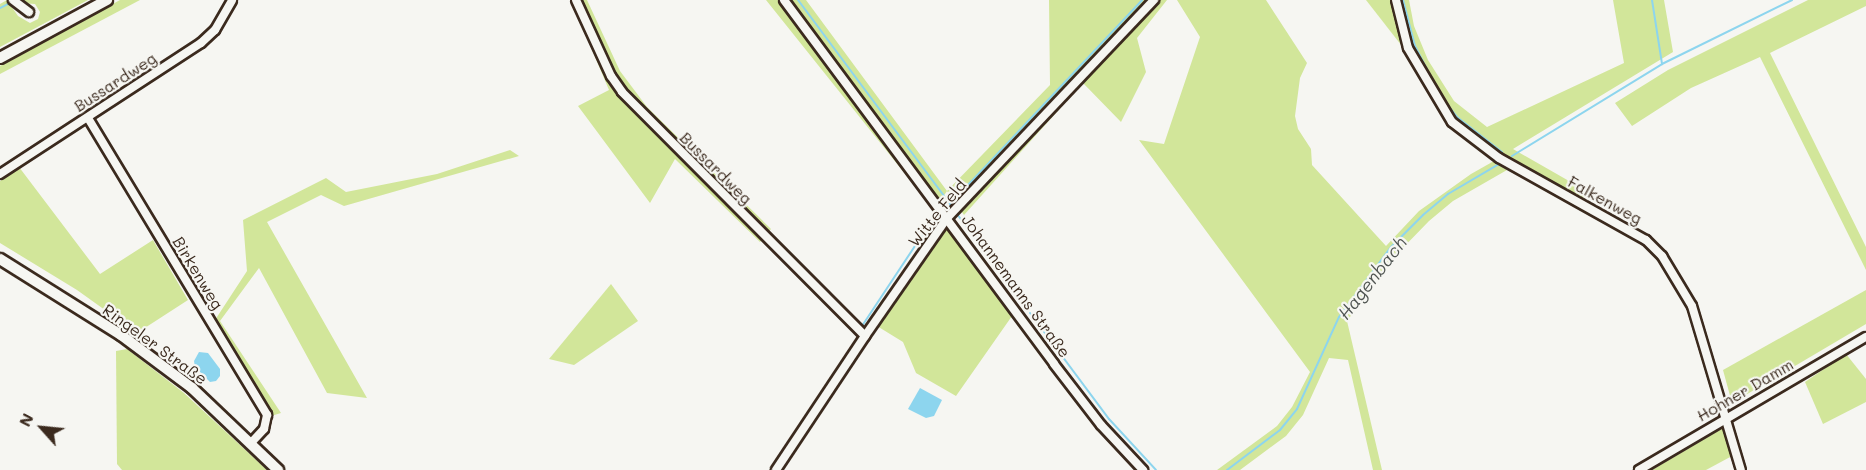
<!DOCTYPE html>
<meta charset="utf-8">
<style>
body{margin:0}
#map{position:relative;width:1866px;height:470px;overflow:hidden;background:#f6f6f2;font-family:Mali,sans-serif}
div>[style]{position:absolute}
.green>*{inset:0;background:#d2e69a}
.water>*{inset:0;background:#8dd5ee}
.stream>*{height:2px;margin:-1px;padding:0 1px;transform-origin:1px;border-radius:1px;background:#8dd5ee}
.roads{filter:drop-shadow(2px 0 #3b2a1e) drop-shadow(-2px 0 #3b2a1e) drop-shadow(0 2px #3b2a1e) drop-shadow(0 -2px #3b2a1e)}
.minor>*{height:8px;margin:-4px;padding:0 4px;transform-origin:4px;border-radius:4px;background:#f6f6f2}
.tertiary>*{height:10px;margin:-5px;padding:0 5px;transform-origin:5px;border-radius:5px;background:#f6f6f2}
.secondary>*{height:10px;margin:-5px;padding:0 5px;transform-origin:5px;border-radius:5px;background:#f6f6f2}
span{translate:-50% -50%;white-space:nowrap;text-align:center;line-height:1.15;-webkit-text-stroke:4.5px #f6f6f2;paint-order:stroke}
.street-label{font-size:16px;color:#3b2a1e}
.water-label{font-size:18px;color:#505552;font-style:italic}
.north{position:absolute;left:12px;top:398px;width:60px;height:60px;-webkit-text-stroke:4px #f6f6f2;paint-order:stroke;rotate:297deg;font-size:16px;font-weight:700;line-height:24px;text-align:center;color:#3b2a1e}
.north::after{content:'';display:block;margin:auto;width:21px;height:27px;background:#3b2a1e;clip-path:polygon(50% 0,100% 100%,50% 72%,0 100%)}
</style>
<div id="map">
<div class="green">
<i style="clip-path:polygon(7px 0,18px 16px,30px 23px,38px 19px,40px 12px,35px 4px,21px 3px,19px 0,88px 0,0 47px,0 4px)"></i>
<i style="clip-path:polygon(120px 0,140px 0,0 74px,0 66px)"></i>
<i style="clip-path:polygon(571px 0,587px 0,620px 71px,647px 107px,771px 229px,760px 242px,675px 159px,650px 203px,578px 106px,609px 90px)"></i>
<i style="clip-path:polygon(766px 0,806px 0,947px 191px,1050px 85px,1049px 0,1167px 0,1137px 38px,1146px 72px,1121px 122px,1083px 83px,964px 215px,947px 191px,934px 210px)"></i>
<i style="clip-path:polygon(1177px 0,1266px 0,1307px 63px,1300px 78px,1295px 116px,1298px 129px,1311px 149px,1312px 165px,1386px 246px,1419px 211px,1471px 174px,1494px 161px,1507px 170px,1453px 201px,1429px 221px,1396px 255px,1347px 321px,1382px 470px,1373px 470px,1348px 360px,1329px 358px,1303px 415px,1286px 436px,1240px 470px,1217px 470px,1277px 426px,1292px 407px,1310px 372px,1139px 140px,1164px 144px,1200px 37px)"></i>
<i style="clip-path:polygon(1366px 0,1393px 0,1405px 50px)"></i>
<i style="clip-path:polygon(1400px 0,1409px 0,1414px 26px,1428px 60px,1454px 101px,1487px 127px,1624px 63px,1613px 0,1664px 0,1673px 52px,1513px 149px,1590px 193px,1583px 198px,1502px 155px,1456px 118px,1441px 101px,1422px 66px,1413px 47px)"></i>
<i style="clip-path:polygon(1808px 0,1866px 0,1866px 6px,1770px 53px,1866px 247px,1866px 270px,1760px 57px,1691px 88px,1632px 126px,1615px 103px,1668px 70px)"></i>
<i style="clip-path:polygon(510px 150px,519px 156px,344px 206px,321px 195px,267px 222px,367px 398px,327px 393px,259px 268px,220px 321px,281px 413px,271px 416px,215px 320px,247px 271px,243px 220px,326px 178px,346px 192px,437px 174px)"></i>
<i style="clip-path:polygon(19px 167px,100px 274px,153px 240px,188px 300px,137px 333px,77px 290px,0 243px,0 181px)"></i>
<i style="clip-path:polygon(947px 228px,1012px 316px,956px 396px,916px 373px,903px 342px,877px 326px)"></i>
<i style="clip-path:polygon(611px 284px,638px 321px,574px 365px,549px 359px)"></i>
<i style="clip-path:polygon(1866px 290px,1866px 324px,1732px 403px,1723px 370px)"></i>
<i style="clip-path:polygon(127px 349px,184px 393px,267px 470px,122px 470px,117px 464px,116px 351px)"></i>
<i style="clip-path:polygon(1846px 354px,1866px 379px,1866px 402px,1823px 424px,1805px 382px)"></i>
<i style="clip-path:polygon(1723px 428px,1732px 456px,1706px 470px,1652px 470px)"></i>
</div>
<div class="water">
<i style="clip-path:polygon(199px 352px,208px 353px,220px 369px,220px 376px,216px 381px,210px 382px,195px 367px,194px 361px)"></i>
<i style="clip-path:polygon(920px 388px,942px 400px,934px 416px,926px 418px,908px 409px)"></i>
</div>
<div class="stream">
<i style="left:798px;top:0;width:256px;rotate:53.3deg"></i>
<i style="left:1403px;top:0;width:48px;rotate:75.4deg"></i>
<i style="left:1415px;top:46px;width:46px;rotate:62.9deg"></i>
<i style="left:1652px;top:0;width:65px;rotate:81.1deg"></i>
<i style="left:0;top:8px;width:13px;rotate:-27deg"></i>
<i style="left:1443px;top:99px;width:23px;rotate:52deg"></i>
<i style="left:1457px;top:117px;width:57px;rotate:37.9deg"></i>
<i style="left:1512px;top:156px;width:176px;rotate:-31.5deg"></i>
<i style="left:1662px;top:64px;width:145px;rotate:-26.2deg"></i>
<i style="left:950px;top:204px;width:280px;rotate:-46.7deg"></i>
<i style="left:957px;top:214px;width:109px;rotate:53.2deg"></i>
<i style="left:1030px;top:313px;width:132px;rotate:53.3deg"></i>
<i style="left:1109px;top:419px;width:69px;rotate:47.3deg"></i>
<i style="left:862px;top:326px;width:134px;rotate:-56.5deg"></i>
<i style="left:1227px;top:470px;width:66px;rotate:-37deg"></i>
<i style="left:1280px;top:430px;width:27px;rotate:-51deg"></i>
<i style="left:1297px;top:409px;width:101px;rotate:-65.5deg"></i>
<i style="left:1339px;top:317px;width:87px;rotate:-53.4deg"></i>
<i style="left:1391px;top:247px;width:45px;rotate:-45deg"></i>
<i style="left:1423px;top:215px;width:33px;rotate:-40deg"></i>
<i style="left:1448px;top:194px;width:59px;rotate:-30.5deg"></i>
</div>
<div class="roads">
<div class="minor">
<i style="left:13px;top:0;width:20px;rotate:37deg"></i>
<i style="left:576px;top:0;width:84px;rotate:65.3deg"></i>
<i style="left:611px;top:76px;width:19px;rotate:55deg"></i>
<i style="left:622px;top:92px;width:344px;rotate:45.1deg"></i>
<i style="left:784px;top:0;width:453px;rotate:53.4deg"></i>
<i style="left:1054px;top:364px;width:77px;rotate:52.4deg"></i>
<i style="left:1101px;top:425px;width:62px;rotate:47deg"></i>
<i style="left:1396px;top:0;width:49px;rotate:76deg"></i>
<i style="left:1408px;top:48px;width:86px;rotate:59.3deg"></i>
<i style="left:1452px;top:122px;width:59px;rotate:37.5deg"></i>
<i style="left:1499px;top:158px;width:168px;rotate:29.2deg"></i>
<i style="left:1646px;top:240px;width:23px;rotate:45deg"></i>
<i style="left:1662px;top:256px;width:58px;rotate:59deg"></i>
<i style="left:1692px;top:306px;width:171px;rotate:73.4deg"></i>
<i style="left:88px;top:118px;width:347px;rotate:58.9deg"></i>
<i style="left:267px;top:415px;width:14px;rotate:102deg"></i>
<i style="left:264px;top:429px;width:19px;rotate:133deg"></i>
<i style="left:0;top:174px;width:240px;rotate:-33.1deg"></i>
<i style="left:201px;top:43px;width:19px;rotate:-43deg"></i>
<i style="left:215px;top:30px;width:34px;rotate:-60deg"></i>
<i style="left:776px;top:470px;width:161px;rotate:-56.4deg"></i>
<i style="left:865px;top:336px;width:144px;rotate:-55.2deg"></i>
<i style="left:947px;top:218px;width:301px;rotate:-46.5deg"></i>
<i style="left:1639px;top:470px;width:263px;rotate:-30.4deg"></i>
</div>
<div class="tertiary">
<i style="left:0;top:259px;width:143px;rotate:32.1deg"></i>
<i style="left:121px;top:335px;width:89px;rotate:36.7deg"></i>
<i style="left:192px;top:388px;width:119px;rotate:43.6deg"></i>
</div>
<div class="secondary">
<i style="left:0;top:58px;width:122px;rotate:-28.5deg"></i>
</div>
</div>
<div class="street-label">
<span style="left:115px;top:82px;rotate:-33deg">Bussardweg</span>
<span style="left:716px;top:168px;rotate:45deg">Bussardweg</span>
<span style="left:1605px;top:200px;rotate:29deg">Falkenweg</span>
<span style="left:937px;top:213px;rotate:-51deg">Witte Feld</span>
<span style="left:198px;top:273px;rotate:59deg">Birkenweg</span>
<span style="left:1016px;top:286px;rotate:54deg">Johannemanns Straße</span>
<span style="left:155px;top:344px;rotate:36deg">Ringeler Straße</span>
<span style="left:1745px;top:390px;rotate:-30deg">Hohner Damm</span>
</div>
<div class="water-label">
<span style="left:1372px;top:278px;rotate:-52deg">Hagenbach</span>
</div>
<div class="north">N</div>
</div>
